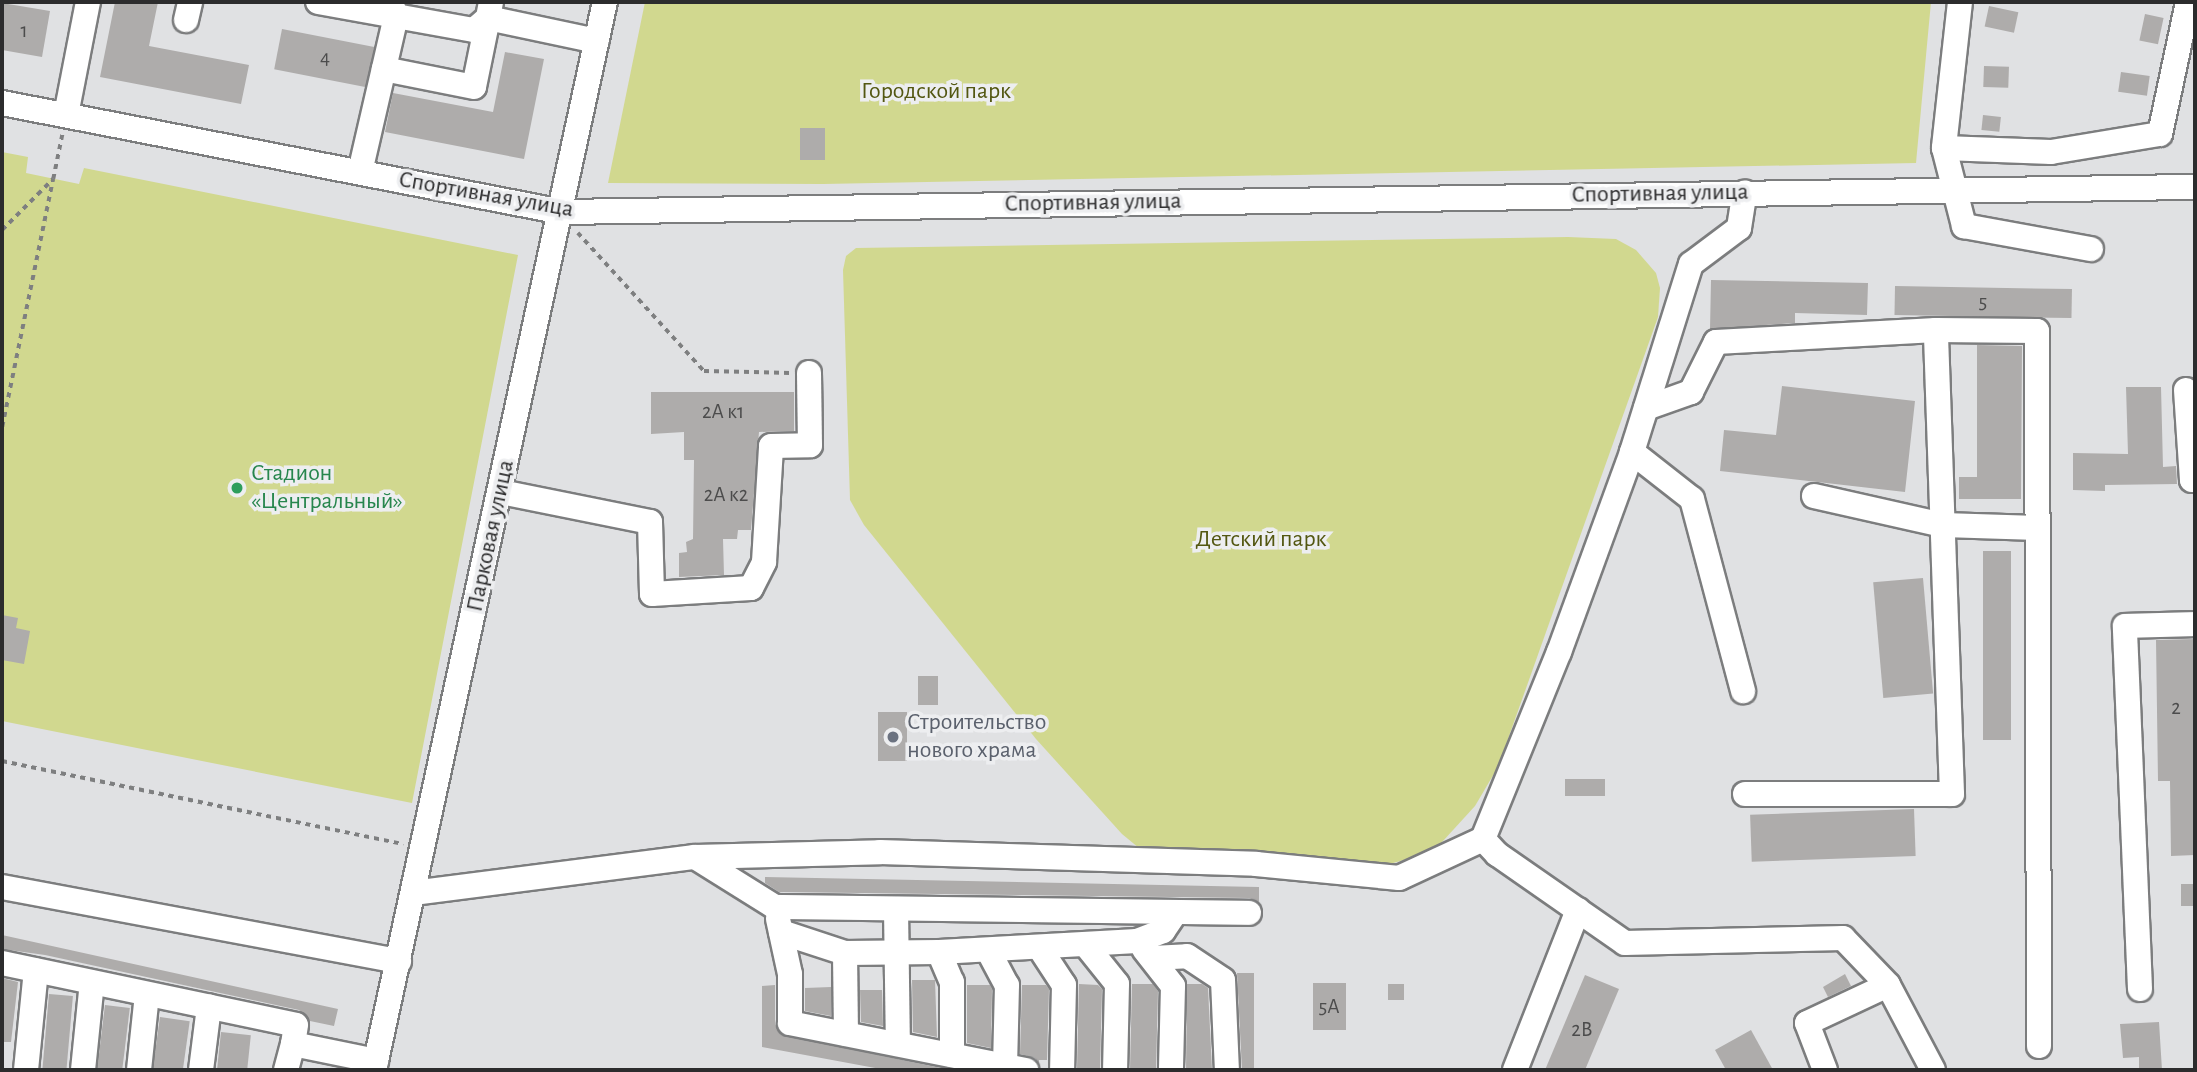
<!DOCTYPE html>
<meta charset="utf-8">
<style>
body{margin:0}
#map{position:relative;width:2197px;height:1072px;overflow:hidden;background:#e0e1e3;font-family:"Alegreya Sans",sans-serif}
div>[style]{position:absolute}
.green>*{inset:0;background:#d1d88f}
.building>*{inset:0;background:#aeacab;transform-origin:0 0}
.path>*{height:3.5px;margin-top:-1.75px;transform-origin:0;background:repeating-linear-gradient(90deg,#7e7f80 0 5px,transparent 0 10px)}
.roads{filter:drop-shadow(2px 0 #7c7d7e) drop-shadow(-2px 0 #7c7d7e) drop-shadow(0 2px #7c7d7e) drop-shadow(0 -2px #7c7d7e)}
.minor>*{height:24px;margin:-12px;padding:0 12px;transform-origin:12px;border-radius:12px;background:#fff}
.dots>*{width:19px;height:19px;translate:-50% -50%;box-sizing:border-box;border:4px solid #edeef0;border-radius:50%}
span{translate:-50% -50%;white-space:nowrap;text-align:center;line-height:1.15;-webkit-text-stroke:7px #edeef0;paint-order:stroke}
.number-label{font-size:21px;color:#4c4c4c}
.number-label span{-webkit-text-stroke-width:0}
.park-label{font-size:24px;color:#535711}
.street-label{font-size:24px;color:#2c2c2d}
.leisure-label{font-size:24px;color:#27864d}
.left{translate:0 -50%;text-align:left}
.worship-label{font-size:24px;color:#5b616d}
.frame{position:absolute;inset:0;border:4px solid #2c2c2d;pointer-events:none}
</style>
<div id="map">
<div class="green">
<i style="clip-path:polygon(645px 2px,1931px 2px,1916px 163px,823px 184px,608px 183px)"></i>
<i style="clip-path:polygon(2px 152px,28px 157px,26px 173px,79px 184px,84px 168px,518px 255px,412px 803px,2px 721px)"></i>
<i style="clip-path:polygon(1568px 237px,1616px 239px,1636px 250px,1656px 273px,1660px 288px,1658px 317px,1498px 767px,1475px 806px,1443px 841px,1426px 854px,1382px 866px,1139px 848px,1122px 834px,1036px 739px,864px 525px,850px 500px,843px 270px,846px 256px,856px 248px)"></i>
</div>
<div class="building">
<i style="clip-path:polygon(115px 2px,158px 2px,149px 46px,249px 65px,241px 104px,100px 77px)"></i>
<i style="clip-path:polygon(2px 3px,50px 11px,42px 57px,2px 50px)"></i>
<i style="left:1989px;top:6px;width:30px;height:21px;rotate:12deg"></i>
<i style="left:2145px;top:14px;width:19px;height:27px;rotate:12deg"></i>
<i style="left:282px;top:29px;width:94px;height:41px;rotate:11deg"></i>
<i style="clip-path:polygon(505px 52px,544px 59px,524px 159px,385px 132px,393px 93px,493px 112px)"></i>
<i style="left:1984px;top:66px;width:25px;height:21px;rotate:2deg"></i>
<i style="left:2121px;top:72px;width:29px;height:20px;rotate:8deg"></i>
<i style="left:1983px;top:115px;width:18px;height:15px;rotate:6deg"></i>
<i style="left:800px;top:128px;width:25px;height:32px"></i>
<i style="clip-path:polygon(1711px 280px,1868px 283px,1867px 315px,1795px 313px,1795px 323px,1710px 329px)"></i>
<i style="left:1895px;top:286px;width:177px;height:29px;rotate:1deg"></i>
<i style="clip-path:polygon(1977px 345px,2022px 346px,2021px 499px,1959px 499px,1959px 477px,1977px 477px)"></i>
<i style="clip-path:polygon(1782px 386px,1915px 401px,1905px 492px,1720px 471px,1724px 430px,1776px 435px)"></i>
<i style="clip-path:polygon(2126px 387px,2161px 387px,2163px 467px,2176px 466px,2177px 484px,2105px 485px,2105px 491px,2073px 490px,2073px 453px,2128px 454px)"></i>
<i style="clip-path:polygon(651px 392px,794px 392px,794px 431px,759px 432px,751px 530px,738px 530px,737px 539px,723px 539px,724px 575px,679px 577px,679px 553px,687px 552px,686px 542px,693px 539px,694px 460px,684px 460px,684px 432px,651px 434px)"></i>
<i style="left:1983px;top:551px;width:28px;height:189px"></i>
<i style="left:1923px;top:578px;width:116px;height:50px;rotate:85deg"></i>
<i style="clip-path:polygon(2px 615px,18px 618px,16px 628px,30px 631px,24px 664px,2px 660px)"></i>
<i style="clip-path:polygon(2195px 639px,2195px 855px,2171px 856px,2170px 781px,2158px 781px,2156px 640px)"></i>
<i style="left:918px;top:676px;width:20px;height:29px"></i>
<i style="left:878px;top:712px;width:29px;height:49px"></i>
<i style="left:1605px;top:779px;width:17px;height:40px;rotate:90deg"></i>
<i style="left:1914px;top:809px;width:47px;height:164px;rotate:88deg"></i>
<i style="clip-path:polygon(765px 877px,1259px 887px,1259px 902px,1249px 898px,779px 892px,765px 883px)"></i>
<i style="left:2181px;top:884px;width:14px;height:22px"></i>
<i style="clip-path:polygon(2px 935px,338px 1009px,334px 1026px,310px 1021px,299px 1010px,45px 955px,2px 949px)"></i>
<i style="clip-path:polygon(1237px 973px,1254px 973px,1254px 1070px,1242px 1070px)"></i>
<i style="clip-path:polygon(1845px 974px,1851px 986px,1828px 997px,1823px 987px)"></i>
<i style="clip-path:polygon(1585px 975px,1619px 989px,1585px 1070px,1545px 1070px)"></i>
<i style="clip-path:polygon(2px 978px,18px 982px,11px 1042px,2px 1042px)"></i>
<i style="clip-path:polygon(912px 980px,935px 980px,937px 1037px,913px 1032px)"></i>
<i style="left:1313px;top:983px;width:33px;height:47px"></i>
<i style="clip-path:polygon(1079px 984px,1098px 985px,1102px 989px,1100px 1069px,1077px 1069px)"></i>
<i style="clip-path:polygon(1132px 984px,1153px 984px,1158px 991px,1156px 1070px,1130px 1070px)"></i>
<i style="clip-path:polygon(1187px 984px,1202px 984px,1208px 988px,1212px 1070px,1186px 1070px)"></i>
<i style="left:1388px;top:984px;width:16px;height:16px"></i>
<i style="clip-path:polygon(775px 985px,775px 1024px,781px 1035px,951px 1070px,886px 1070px,762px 1047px,762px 986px)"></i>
<i style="clip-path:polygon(967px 985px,990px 985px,992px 989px,991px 1048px,967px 1043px)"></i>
<i style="clip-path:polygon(1022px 985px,1046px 985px,1049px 989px,1047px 1060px,1039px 1060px,1039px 1064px,1035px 1058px,1020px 1054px)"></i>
<i style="clip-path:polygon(831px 987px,831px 1016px,805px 1011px,805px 988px)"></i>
<i style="clip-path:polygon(860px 990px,882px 990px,883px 1026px,861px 1022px)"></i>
<i style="left:49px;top:994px;width:24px;height:76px;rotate:5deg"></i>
<i style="left:105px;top:1005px;width:25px;height:65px;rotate:7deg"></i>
<i style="left:160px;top:1017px;width:30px;height:53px;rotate:8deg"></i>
<i style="clip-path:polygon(2159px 1022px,2162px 1070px,2139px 1070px,2139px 1057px,2123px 1058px,2120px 1024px)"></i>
<i style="clip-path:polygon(1751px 1030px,1773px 1070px,1726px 1070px,1715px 1050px)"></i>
<i style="left:221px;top:1032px;width:30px;height:38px;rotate:6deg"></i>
</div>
<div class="path">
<i style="left:2px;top:230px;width:72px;rotate:-45deg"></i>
<i style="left:53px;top:179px;width:45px;rotate:-78.4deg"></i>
<i style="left:578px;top:233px;width:187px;rotate:47.6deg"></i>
<i style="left:704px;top:371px;width:86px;rotate:1.3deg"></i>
<i style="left:2px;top:427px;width:253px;rotate:-78.4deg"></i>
<i style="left:2px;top:761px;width:410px;rotate:11.7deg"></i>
</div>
<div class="roads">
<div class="minor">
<i style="left:318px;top:2px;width:158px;rotate:10.2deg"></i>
<i style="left:474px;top:30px;width:18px;rotate:-41deg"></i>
<i style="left:488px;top:18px;width:70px;rotate:101.5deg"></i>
<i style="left:474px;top:87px;width:92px;rotate:-168.7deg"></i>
<i style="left:491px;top:2px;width:16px;rotate:101deg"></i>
<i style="left:488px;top:18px;width:111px;rotate:11.9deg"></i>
<i style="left:1960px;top:2px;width:147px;rotate:96.3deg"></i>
<i style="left:1944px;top:148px;width:81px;rotate:75.6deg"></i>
<i style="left:1964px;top:226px;width:129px;rotate:10.3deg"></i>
<i style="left:186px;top:20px;width:18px;rotate:-77deg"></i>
<i style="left:2px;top:103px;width:571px;rotate:11.01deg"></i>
<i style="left:562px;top:212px;width:1633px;rotate:-0.88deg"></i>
<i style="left:66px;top:115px;width:115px;rotate:-79deg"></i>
<i style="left:1944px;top:148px;width:107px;rotate:2.1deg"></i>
<i style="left:2051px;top:152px;width:110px;rotate:-9.4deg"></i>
<i style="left:2160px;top:134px;width:135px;rotate:-78deg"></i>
<i style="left:360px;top:172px;width:160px;rotate:-77deg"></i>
<i style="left:396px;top:16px;width:15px;rotate:-110deg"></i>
<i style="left:2186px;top:390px;width:90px;rotate:86.2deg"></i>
<i style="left:2192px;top:480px;width:3px"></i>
<i style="left:1646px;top:408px;width:48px;rotate:-19.6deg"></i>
<i style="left:1691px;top:392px;width:56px;rotate:-63.4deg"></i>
<i style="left:1716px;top:342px;width:220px;rotate:-3.1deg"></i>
<i style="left:1936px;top:330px;width:101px;rotate:0.6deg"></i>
<i style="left:2037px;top:331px;width:715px;rotate:89.84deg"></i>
<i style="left:1632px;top:452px;width:76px;rotate:38.1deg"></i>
<i style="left:1692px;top:499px;width:199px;rotate:75.1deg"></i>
<i style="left:501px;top:492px;width:152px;rotate:11.4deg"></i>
<i style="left:650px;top:522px;width:72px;rotate:88.4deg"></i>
<i style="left:652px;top:594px;width:99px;rotate:-3.5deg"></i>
<i style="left:751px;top:588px;width:29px;rotate:-63deg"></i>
<i style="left:764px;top:562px;width:116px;rotate:-86.5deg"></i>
<i style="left:771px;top:446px;width:39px;rotate:-1deg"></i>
<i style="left:810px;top:445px;width:72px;rotate:-90.8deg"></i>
<i style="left:1814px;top:496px;width:132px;rotate:12.7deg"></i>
<i style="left:1943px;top:525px;width:95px;rotate:1.8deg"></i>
<i style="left:1745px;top:794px;width:207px"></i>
<i style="left:1952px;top:794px;width:464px;rotate:-92deg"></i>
<i style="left:1483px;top:839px;width:21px;rotate:47deg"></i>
<i style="left:1497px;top:854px;width:156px;rotate:34.8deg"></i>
<i style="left:1625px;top:943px;width:218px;rotate:-1.3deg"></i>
<i style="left:1843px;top:938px;width:65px;rotate:46.2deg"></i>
<i style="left:1888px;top:985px;width:96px;rotate:62.1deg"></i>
<i style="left:695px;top:857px;width:94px;rotate:32deg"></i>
<i style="left:775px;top:907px;width:474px;rotate:0.7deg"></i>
<i style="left:2px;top:887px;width:404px;rotate:10.6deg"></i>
<i style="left:413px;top:893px;width:284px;rotate:-7.3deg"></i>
<i style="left:695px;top:857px;width:185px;rotate:-1.5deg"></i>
<i style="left:880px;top:852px;width:376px;rotate:1.8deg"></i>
<i style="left:1256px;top:864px;width:144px;rotate:5.6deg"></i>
<i style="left:1399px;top:878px;width:93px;rotate:-24.9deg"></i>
<i style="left:1483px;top:839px;width:202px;rotate:-67.9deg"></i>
<i style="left:1559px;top:652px;width:213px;rotate:-69.9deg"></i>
<i style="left:1632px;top:452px;width:197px;rotate:-72.6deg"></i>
<i style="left:1691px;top:264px;width:60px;rotate:-36.9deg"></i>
<i style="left:1739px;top:228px;width:36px;rotate:-81deg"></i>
<i style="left:896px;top:909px;width:135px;rotate:89.2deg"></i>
<i style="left:778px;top:919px;width:56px;rotate:77.7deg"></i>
<i style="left:790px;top:974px;width:49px;rotate:90deg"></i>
<i style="left:790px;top:1023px;width:241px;rotate:11.3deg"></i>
<i style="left:781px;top:932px;width:67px;rotate:18.2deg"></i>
<i style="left:845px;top:953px;width:94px;rotate:-0.6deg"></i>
<i style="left:939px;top:952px;width:198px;rotate:-3.2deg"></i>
<i style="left:1137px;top:941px;width:28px;rotate:-21deg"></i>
<i style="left:1163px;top:931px;width:23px;rotate:-56deg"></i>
<i style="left:1085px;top:944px;width:51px;rotate:51.3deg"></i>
<i style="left:1117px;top:984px;width:86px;rotate:91.3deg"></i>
<i style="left:1039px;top:947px;width:45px;rotate:56.7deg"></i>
<i style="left:1064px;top:985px;width:85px;rotate:91.3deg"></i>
<i style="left:1144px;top:949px;width:47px;rotate:51.9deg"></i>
<i style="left:1173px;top:986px;width:84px;rotate:91.4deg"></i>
<i style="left:988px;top:950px;width:40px;rotate:62deg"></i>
<i style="left:1007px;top:985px;width:81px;rotate:91.4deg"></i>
<i style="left:939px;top:952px;width:33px;rotate:67deg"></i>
<i style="left:952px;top:982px;width:73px;rotate:90deg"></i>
<i style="left:845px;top:953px;width:81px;rotate:89.3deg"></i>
<i style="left:1152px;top:958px;width:35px;rotate:-3deg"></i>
<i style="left:1187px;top:956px;width:43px;rotate:33.7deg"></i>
<i style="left:1223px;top:980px;width:90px;rotate:87.5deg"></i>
<i style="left:2px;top:963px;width:300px;rotate:11.9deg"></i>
<i style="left:296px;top:1025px;width:19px;rotate:99deg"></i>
<i style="left:293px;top:1044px;width:85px;rotate:11.6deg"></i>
<i style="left:2140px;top:989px;width:363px;rotate:-92.4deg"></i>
<i style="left:2125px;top:626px;width:70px;rotate:-1.6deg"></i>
<i style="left:26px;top:1070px;width:100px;rotate:-84.3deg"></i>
<i style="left:83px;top:1070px;width:88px;rotate:-84.2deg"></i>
<i style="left:139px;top:1070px;width:76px;rotate:-84deg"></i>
<i style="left:201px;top:1070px;width:64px;rotate:-82.8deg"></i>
<i style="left:286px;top:1070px;width:27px;rotate:-75deg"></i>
<i style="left:374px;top:1070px;width:1093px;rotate:-77.8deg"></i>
<i style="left:1515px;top:1070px;width:172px;rotate:-68.5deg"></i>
<i style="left:1825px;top:1070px;width:50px;rotate:-111deg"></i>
<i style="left:1807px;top:1023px;width:89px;rotate:-25.1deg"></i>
</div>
</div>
<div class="dots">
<i style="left:237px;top:488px;background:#2e9e5b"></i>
<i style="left:893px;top:737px;background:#6b7280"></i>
</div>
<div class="number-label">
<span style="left:24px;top:31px">1</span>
<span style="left:325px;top:58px">4</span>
<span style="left:1983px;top:302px">5</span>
<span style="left:723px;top:412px">2А к1</span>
<span style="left:726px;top:495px">2А к2</span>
<span style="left:2176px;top:708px">2</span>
<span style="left:1329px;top:1007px">5А</span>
<span style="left:1582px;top:1030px">2В</span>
</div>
<div class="park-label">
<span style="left:936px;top:92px">Городской парк</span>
<span style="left:1261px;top:540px">Детский парк</span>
</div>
<div class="street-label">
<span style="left:1660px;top:194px;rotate:-1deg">Спортивная улица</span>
<span style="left:486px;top:195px;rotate:10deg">Спортивная улица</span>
<span style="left:1093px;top:203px;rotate:-1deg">Спортивная улица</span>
<span style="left:491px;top:536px;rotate:-78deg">Парковая улица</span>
</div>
<div class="leisure-label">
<span class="left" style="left:251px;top:488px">Стадион<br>«Центральный»</span>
</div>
<div class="worship-label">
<span class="left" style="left:907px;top:737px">Строительство<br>нового храма</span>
</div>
<div class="frame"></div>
</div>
